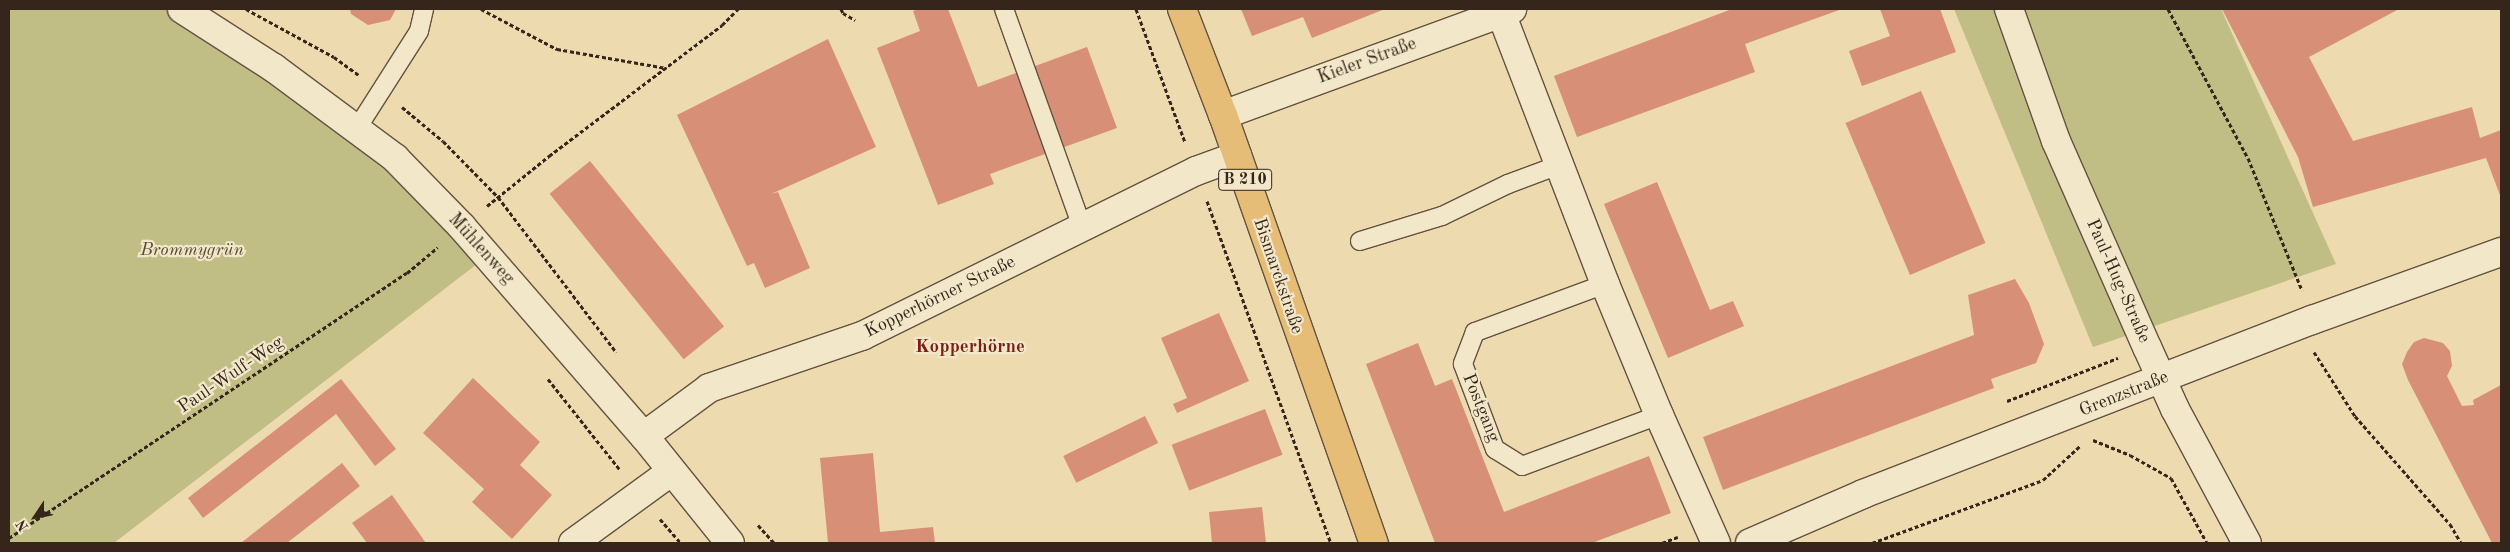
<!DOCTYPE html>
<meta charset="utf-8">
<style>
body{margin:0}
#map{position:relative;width:2510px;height:552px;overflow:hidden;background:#eddaae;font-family:"Old Standard TT",serif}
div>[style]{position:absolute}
.green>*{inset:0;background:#c0bd85}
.building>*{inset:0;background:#d88f78;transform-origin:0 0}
.path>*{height:3px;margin-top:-1.5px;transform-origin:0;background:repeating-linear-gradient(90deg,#36251b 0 4px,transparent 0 6.5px)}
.roads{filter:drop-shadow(1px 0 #645240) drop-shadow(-1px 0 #645240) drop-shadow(0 1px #645240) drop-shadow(0 -1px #645240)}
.service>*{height:18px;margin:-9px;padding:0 9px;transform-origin:9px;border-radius:9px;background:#f3e7ca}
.minor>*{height:28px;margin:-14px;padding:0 14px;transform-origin:14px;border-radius:14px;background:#f3e7ca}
.secondary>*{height:28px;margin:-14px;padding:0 14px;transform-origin:14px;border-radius:14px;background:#f3e7ca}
.primary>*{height:28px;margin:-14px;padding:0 14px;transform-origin:14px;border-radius:14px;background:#e6bd77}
span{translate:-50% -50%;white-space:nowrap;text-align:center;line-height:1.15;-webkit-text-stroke:4.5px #f3e7ca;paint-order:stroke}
.shield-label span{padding:1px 4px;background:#f3e7ca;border:1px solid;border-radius:4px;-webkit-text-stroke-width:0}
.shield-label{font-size:16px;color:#36251b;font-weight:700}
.street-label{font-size:18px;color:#36251b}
.park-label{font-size:18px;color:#584b36;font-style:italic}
.neighbourhood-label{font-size:19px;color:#7a1f14;font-weight:700}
.frame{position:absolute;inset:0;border:10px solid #36251b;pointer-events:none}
.north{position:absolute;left:10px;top:492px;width:50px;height:50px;-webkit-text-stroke:4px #f3e7ca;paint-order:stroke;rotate:236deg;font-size:14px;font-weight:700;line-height:20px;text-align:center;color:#36251b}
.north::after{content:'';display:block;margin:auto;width:18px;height:22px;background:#36251b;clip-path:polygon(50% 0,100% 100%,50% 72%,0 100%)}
</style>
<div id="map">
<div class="green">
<i style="clip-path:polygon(9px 9px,166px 9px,388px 163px,477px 264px,114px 543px,9px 543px)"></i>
<i style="clip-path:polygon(1954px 9px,2221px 9px,2336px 264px,2093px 347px)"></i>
</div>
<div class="building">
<i style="clip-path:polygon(350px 9px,396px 9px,390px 20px,368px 25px,351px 14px)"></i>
<i style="clip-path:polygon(919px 9px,948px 9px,978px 87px,1087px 47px,1117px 128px,990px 174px,994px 184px,938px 205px,877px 48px,920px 31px,913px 11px)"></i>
<i style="clip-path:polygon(1241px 9px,1385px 9px,1312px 38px,1303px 17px,1252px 36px)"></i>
<i style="clip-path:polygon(1732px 9px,1842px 9px,1745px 44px,1755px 72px,1577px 137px,1554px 76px)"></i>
<i style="clip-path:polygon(1880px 9px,1940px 9px,1956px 52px,1862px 86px,1849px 51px,1890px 36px)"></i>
<i style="clip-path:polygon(2222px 9px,2399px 9px,2309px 57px,2353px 141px,2472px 107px,2480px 138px,2501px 130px,2501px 198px,2486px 158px,2313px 207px,2298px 157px)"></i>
<i style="clip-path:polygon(828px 39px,876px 147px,771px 194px,778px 192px,810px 268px,765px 288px,754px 263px,747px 266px,677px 115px)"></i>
<i style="left:1921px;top:91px;width:165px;height:82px;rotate:67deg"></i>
<i style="left:590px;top:161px;width:213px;height:52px;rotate:51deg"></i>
<i style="clip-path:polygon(1657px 182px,1710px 310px,1733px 301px,1744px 326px,1668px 358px,1604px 204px)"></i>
<i style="clip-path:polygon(2015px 279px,2029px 303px,2044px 344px,2036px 363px,1991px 379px,1994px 388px,1723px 490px,1703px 437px,1974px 335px,1968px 295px)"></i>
<i style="clip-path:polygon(1219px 313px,1249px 381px,1177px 413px,1173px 404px,1187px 398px,1161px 338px)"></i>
<i style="clip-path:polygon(2424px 338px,2443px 343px,2450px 351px,2452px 366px,2447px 376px,2462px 406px,2474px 405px,2473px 400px,2501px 385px,2501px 543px,2492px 543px,2408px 380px,2402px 364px,2407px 352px,2414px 342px)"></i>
<i style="clip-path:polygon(1418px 343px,1435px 386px,1452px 379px,1504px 512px,1649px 456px,1671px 513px,1592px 543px,1435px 543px,1366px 364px)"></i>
<i style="clip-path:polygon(473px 378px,540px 442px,520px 465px,552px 495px,512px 539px,472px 502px,484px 489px,423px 433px)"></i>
<i style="clip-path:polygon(341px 379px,396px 449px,375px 466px,336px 414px,203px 518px,188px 498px)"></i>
<i style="left:1265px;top:409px;width:49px;height:100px;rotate:69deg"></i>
<i style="left:1145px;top:416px;width:30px;height:91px;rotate:64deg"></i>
<i style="clip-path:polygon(873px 453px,880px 532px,933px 527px,935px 543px,828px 543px,820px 458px)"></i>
<i style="clip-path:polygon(342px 463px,360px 486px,287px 543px,241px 543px)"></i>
<i style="clip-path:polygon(392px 495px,426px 543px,367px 543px,352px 523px)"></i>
<i style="clip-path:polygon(1262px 507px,1266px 543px,1212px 543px,1209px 512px)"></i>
</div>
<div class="path">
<i style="left:246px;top:9px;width:100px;rotate:28.6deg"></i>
<i style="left:334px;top:57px;width:31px;rotate:36deg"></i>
<i style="left:481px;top:9px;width:86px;rotate:27.8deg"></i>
<i style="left:557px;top:49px;width:111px;rotate:9.9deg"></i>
<i style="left:841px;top:9px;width:4px;rotate:63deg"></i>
<i style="left:843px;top:13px;width:14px;rotate:30deg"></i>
<i style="left:1136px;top:9px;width:142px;rotate:69.8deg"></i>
<i style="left:2168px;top:9px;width:169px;rotate:61.8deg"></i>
<i style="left:2248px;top:158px;width:143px;rotate:67.8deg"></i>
<i style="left:402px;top:107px;width:53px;rotate:39.7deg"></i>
<i style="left:443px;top:141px;width:78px;rotate:45.5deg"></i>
<i style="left:498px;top:197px;width:195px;rotate:52.7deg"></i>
<i style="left:1207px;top:201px;width:364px;rotate:70.1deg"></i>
<i style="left:487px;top:206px;width:80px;rotate:-38.9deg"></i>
<i style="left:549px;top:156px;width:217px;rotate:-37.1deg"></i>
<i style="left:722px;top:25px;width:23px;rotate:-45deg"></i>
<i style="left:2314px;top:352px;width:76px;rotate:57.4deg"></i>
<i style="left:2355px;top:416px;width:144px;rotate:48.7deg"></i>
<i style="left:2450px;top:524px;width:22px;rotate:60deg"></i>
<i style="left:548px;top:379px;width:116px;rotate:51.6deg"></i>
<i style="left:2007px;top:401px;width:119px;rotate:-21.2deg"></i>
<i style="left:2093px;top:440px;width:40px;rotate:22deg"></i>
<i style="left:2130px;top:455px;width:47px;rotate:29.3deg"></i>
<i style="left:2171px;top:478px;width:74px;rotate:61deg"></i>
<i style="left:660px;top:519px;width:32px;rotate:49deg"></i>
<i style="left:758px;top:525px;width:24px;rotate:48deg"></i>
<i style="left:9px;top:538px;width:478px;rotate:-33.7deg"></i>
<i style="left:407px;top:273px;width:40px;rotate:-40deg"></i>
<i style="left:1662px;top:543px;width:17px;rotate:-21deg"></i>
<i style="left:1872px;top:543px;width:182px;rotate:-20.2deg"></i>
<i style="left:2043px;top:480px;width:50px;rotate:-42.6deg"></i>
</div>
<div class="roads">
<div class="service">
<i style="left:1004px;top:9px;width:232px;rotate:70.3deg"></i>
<i style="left:356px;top:130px;width:117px;rotate:-57.5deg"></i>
<i style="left:419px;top:31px;width:23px;rotate:-77deg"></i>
<i style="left:1360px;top:241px;width:86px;rotate:-17deg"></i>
<i style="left:1442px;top:216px;width:73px;rotate:-25.9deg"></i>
<i style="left:1508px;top:184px;width:54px;rotate:-20.4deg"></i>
<i style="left:1605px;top:284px;width:139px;rotate:159.7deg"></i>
<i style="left:1475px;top:332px;width:34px;rotate:111deg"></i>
<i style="left:1463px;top:364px;width:91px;rotate:69.4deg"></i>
<i style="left:1495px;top:449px;width:32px;rotate:32deg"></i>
<i style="left:1522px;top:466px;width:146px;rotate:-20.4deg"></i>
</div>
<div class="minor">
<i style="left:182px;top:9px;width:109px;rotate:32.7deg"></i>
<i style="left:274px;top:68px;width:151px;rotate:36.6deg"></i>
<i style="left:395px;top:158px;width:96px;rotate:45.8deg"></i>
<i style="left:462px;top:227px;width:277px;rotate:49deg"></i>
<i style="left:644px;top:436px;width:137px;rotate:51.2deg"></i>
<i style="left:2009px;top:9px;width:140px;rotate:70.4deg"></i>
<i style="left:2056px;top:141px;width:225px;rotate:66.2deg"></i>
<i style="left:2147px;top:347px;width:68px;rotate:65.7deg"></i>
<i style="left:2175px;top:409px;width:152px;rotate:61.8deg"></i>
<i style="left:1501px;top:13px;width:290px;rotate:69deg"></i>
<i style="left:1605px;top:284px;width:142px;rotate:67.6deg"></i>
<i style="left:1659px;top:415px;width:140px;rotate:66deg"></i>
<i style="left:1223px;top:115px;width:308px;rotate:-20.1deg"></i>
<i style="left:644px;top:436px;width:81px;rotate:-36.4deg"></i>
<i style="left:709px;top:388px;width:162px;rotate:-18.8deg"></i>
<i style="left:862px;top:336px;width:373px;rotate:-26.3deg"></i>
<i style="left:1196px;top:171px;width:44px;rotate:-20.1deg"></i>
<i style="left:573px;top:543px;width:122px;rotate:-36deg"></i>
</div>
<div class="secondary">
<i style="left:1750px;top:543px;width:123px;rotate:-23.4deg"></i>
<i style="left:1863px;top:494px;width:482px;rotate:-21.2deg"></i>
<i style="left:2312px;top:320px;width:201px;rotate:-19.8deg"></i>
</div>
<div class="primary">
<i style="left:1182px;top:9px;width:114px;rotate:68.9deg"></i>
<i style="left:1223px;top:115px;width:454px;rotate:70.6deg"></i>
</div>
</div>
<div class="shield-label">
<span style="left:1245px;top:180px">B 210</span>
</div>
<div class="street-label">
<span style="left:1367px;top:61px;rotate:-20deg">Kieler Straße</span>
<span style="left:481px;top:249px;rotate:48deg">Mühlenweg</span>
<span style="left:1278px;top:276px;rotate:71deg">Bismarckstraße</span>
<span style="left:2118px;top:281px;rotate:66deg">Paul-Hug-Straße</span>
<span style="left:940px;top:297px;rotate:-26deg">Kopperhörner Straße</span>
<span style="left:231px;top:375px;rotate:-34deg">Paul-Wulf-Weg</span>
<span style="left:2124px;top:394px;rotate:-22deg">Grenzstraße</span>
<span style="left:1481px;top:408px;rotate:68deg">Postgang</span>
</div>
<div class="park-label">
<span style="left:192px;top:250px">Brommygrün</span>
</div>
<div class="neighbourhood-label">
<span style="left:970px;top:348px">Kopperhörne</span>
</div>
<div class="frame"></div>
<div class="north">N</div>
</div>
